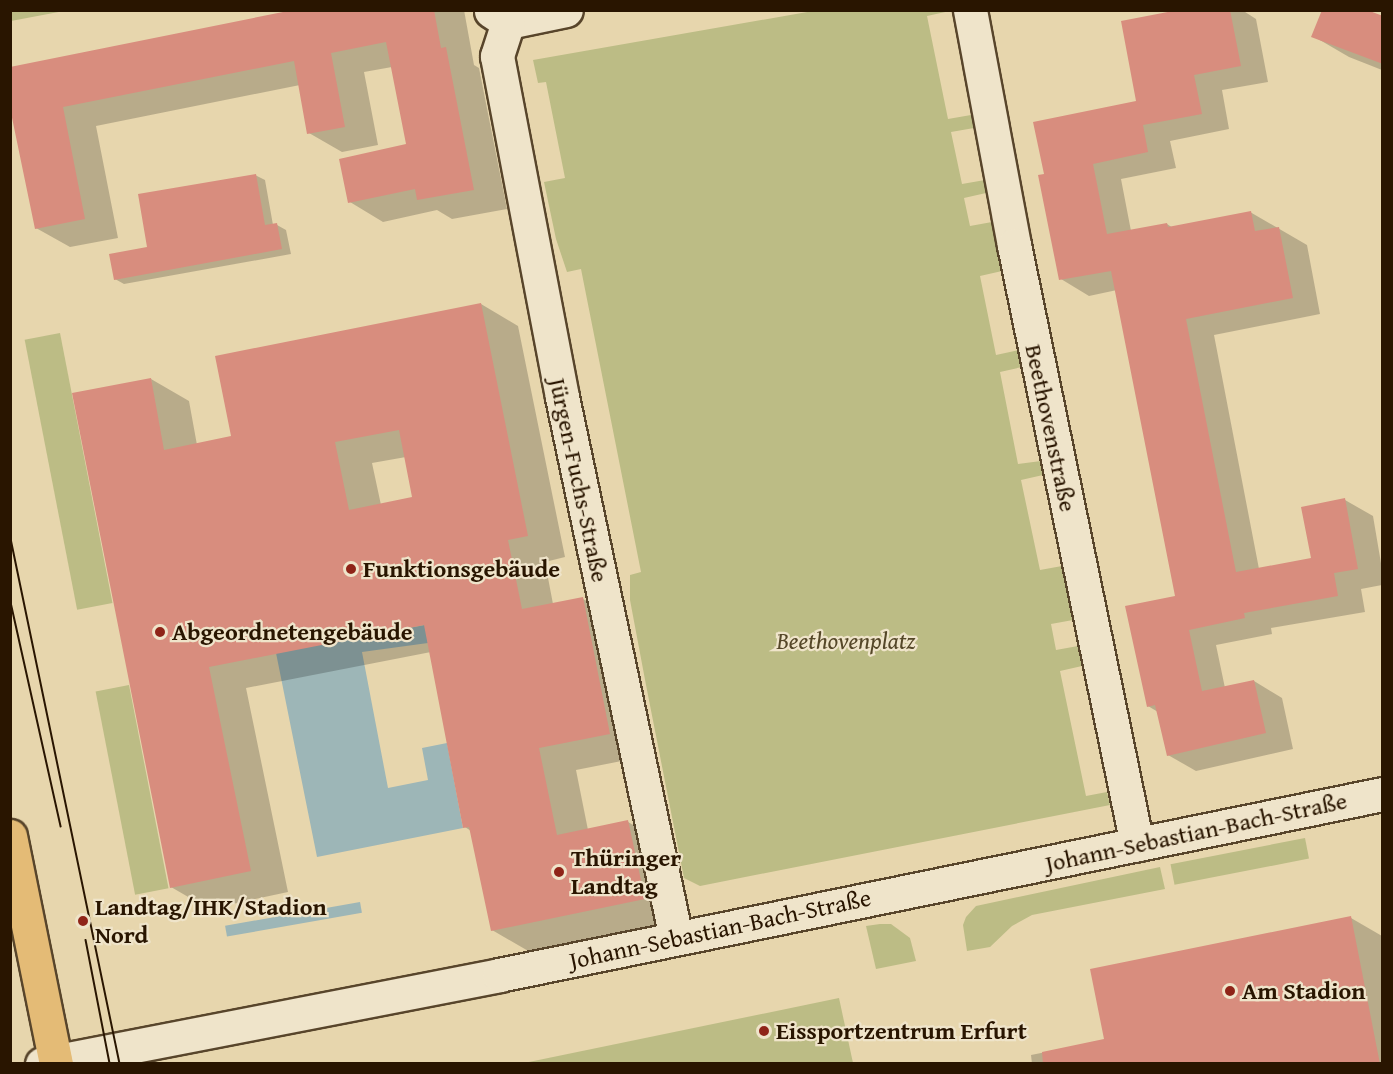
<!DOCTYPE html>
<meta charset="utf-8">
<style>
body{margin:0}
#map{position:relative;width:1393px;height:1074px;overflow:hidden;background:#e7d6ad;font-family:"Gentium Book Plus",serif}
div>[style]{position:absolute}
.green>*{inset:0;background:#bcbc85;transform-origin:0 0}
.water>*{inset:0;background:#9db6b7;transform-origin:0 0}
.shadow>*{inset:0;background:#0003}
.building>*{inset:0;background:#d88d7e}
.roads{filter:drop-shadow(2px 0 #58452b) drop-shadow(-2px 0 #58452b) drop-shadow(0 2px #58452b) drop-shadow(0 -2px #58452b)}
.minor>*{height:33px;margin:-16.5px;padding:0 16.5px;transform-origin:16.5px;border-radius:16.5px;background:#efe4ca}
.major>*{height:33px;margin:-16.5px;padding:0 16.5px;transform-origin:16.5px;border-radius:16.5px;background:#e4bb76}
.tram>*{height:1.5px;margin:-0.75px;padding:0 0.75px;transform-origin:0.75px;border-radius:0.75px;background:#291500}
.dots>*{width:16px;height:16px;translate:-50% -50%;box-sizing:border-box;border:3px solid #efe4ca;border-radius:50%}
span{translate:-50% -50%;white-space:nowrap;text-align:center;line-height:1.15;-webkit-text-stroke:4.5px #efe4ca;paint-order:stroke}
.street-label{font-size:24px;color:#291500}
.poi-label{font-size:24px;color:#291500;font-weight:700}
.left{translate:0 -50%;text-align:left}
.park-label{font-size:24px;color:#554728;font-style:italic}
.frame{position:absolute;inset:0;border:12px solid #291500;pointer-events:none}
</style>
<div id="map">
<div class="green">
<i style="clip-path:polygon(11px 10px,63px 10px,64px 11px,11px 21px)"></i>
<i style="clip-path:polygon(813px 11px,950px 11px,927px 16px,948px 119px,971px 115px,974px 128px,951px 132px,962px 184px,985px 180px,986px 193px,964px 198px,970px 226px,992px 222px,1002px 271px,980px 276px,996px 355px,1019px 350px,1022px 367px,1000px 372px,1018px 464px,1041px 461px,1043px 475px,1021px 480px,1040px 570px,1062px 566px,1073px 620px,1051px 624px,1056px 650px,1078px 646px,1082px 666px,1060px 671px,1086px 796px,1107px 792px,1110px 805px,700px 886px,684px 878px,646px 685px,630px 600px,630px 575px,641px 572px,581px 269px,567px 272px,556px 239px,544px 182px,565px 178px,546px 82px,538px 83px,533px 60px)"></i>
<i style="left:60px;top:333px;width:275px;height:36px;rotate:79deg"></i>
<i style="left:129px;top:685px;width:207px;height:34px;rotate:79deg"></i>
<i style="left:1305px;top:838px;width:21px;height:137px;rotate:79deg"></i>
<i style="clip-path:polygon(1160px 867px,1165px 889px,1032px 915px,1012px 926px,990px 947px,967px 951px,963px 925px,966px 917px,976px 906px)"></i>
<i style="clip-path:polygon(880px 924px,891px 924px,910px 938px,916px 961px,876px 969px,866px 926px)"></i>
<i style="clip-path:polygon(839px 998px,853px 1063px,524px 1063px)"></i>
</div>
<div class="water">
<i style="clip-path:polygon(425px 625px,428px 643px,362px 652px,388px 788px,428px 780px,422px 748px,447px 743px,463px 828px,317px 857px,276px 653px)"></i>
<i style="left:360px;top:902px;width:11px;height:137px;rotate:80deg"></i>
</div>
<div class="shadow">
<i style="clip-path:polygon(301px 10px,464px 10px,474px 65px,479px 68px,507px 209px,452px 219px,437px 210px,383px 222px,350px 202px,408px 145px,392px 67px,364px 72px,378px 145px,342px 152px,309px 133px,300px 85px,96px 126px,118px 238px,70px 247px,36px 228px,10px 100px)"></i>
<i style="clip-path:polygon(1186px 10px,1242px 10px,1256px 19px,1268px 82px,1222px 90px,1229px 129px,1170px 141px,1176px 168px,1121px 179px,1131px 231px,1167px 224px,1173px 228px,1250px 212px,1307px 245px,1320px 314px,1214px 335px,1259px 569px,1312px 559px,1345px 500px,1373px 516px,1382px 569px,1382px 585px,1361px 589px,1365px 612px,1271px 628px,1272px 634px,1216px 645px,1225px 688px,1254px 681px,1282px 698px,1293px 749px,1196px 771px,1168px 755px,1158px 712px,1148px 706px,1177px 597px,1117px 290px,1089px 296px,1061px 279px,1046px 175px,1138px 102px)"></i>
<i style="clip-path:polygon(1382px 18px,1382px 70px,1349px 57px,1313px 36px)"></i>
<i style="clip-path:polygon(255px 175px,265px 180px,273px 225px,277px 225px,286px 230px,291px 254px,124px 284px,115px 279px)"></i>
<i style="clip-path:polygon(evenodd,481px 304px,518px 326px,565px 557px,545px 562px,553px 604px,583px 599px,621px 620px,647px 756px,576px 770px,588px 830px,628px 822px,666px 844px,682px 920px,530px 952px,492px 930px,471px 831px,465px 827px,431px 652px,246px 688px,288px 892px,209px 909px,171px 887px,151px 379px,189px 401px,197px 445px,233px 438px,481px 304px,406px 457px,414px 499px,381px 505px,372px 463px,406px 457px)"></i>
<i style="clip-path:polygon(1351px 918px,1382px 936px,1382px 1064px,1032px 1064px,1031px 1055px,1106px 1040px)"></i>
</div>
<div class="building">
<i style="clip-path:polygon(293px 10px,434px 10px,441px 48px,446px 47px,474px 190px,417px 200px,415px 189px,348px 203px,339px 159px,406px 144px,386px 42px,331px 53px,345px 127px,307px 134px,294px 61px,63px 107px,85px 219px,35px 229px,10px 108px,10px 67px)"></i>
<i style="clip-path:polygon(1178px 10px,1230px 10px,1241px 66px,1194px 75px,1202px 114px,1143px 125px,1148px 152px,1093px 164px,1107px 234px,1167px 223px,1168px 227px,1251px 211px,1255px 231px,1279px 227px,1293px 298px,1186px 319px,1236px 572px,1311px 558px,1301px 507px,1345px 498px,1358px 569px,1334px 573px,1338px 596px,1244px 613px,1245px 618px,1189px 630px,1202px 691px,1254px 680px,1266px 733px,1167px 756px,1155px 705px,1147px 707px,1125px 606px,1175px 596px,1111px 271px,1059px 280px,1038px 175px,1044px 174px,1033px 122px,1136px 101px,1121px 21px)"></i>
<i style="clip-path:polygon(1322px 10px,1367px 10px,1383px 16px,1383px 64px,1311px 37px)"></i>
<i style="clip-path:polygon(256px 174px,265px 225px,277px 223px,282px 249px,114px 280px,109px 254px,147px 247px,138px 194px)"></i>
<i style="clip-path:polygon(evenodd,481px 303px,528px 536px,508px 540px,522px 609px,583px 597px,610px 734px,539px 748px,557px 835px,628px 820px,645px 899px,491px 931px,469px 827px,463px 828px,424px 625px,209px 667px,251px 871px,170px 888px,72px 393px,151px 378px,164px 450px,231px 436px,215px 356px,481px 303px,399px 430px,412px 497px,349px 510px,335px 442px,399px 430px)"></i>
<i style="clip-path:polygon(1351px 916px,1380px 1064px,1043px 1064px,1042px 1052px,1104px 1039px,1090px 969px)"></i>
</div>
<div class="roads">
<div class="minor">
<i style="left:970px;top:10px;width:239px;rotate:79.4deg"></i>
<i style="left:1014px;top:245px;width:612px;rotate:78.41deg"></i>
<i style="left:491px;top:11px;width:20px;rotate:33deg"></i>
<i style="left:508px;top:22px;width:59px;rotate:-11.7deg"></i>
<i style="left:508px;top:22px;width:36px;rotate:108deg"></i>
<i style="left:497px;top:56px;width:347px;rotate:79.2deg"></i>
<i style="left:562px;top:397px;width:553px;rotate:78.1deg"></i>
<i style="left:42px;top:1064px;width:466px;rotate:-11deg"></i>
<i style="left:499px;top:975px;width:901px;rotate:-11.58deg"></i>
</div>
<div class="major">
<i style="left:10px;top:836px;width:233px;rotate:78.6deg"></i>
</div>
</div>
<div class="tram">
<i style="left:10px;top:534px;width:541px;rotate:78.27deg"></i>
<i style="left:10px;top:598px;width:234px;rotate:77.4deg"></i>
<i style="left:86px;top:940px;width:126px;rotate:79deg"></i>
</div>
<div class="dots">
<i style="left:351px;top:569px;background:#8f2418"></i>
<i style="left:160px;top:632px;background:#8f2418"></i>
<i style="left:559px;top:872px;background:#8f2418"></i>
<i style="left:83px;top:921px;background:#8f2418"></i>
<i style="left:1230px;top:991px;background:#8f2418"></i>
<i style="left:764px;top:1031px;background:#8f2418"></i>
</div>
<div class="street-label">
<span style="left:1051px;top:428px;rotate:78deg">Beethovenstraße</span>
<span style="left:579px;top:480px;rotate:78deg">Jürgen-Fuchs-Straße</span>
<span style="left:1196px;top:832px;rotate:-12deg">Johann-Sebastian-Bach-Straße</span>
<span style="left:720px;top:929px;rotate:-12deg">Johann-Sebastian-Bach-Straße</span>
</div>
<div class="poi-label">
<span class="left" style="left:363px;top:569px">Funktionsgebäude</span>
<span class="left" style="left:172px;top:632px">Abgeordnetengebäude</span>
<span class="left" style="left:571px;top:872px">Thüringer<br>Landtag</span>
<span class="left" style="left:95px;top:921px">Landtag/IHK/Stadion<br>Nord</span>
<span class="left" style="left:1242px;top:991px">Am Stadion</span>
<span class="left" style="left:776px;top:1031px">Eissportzentrum Erfurt</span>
</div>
<div class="park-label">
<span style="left:846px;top:641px">Beethovenplatz</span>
</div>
<div class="frame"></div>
</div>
